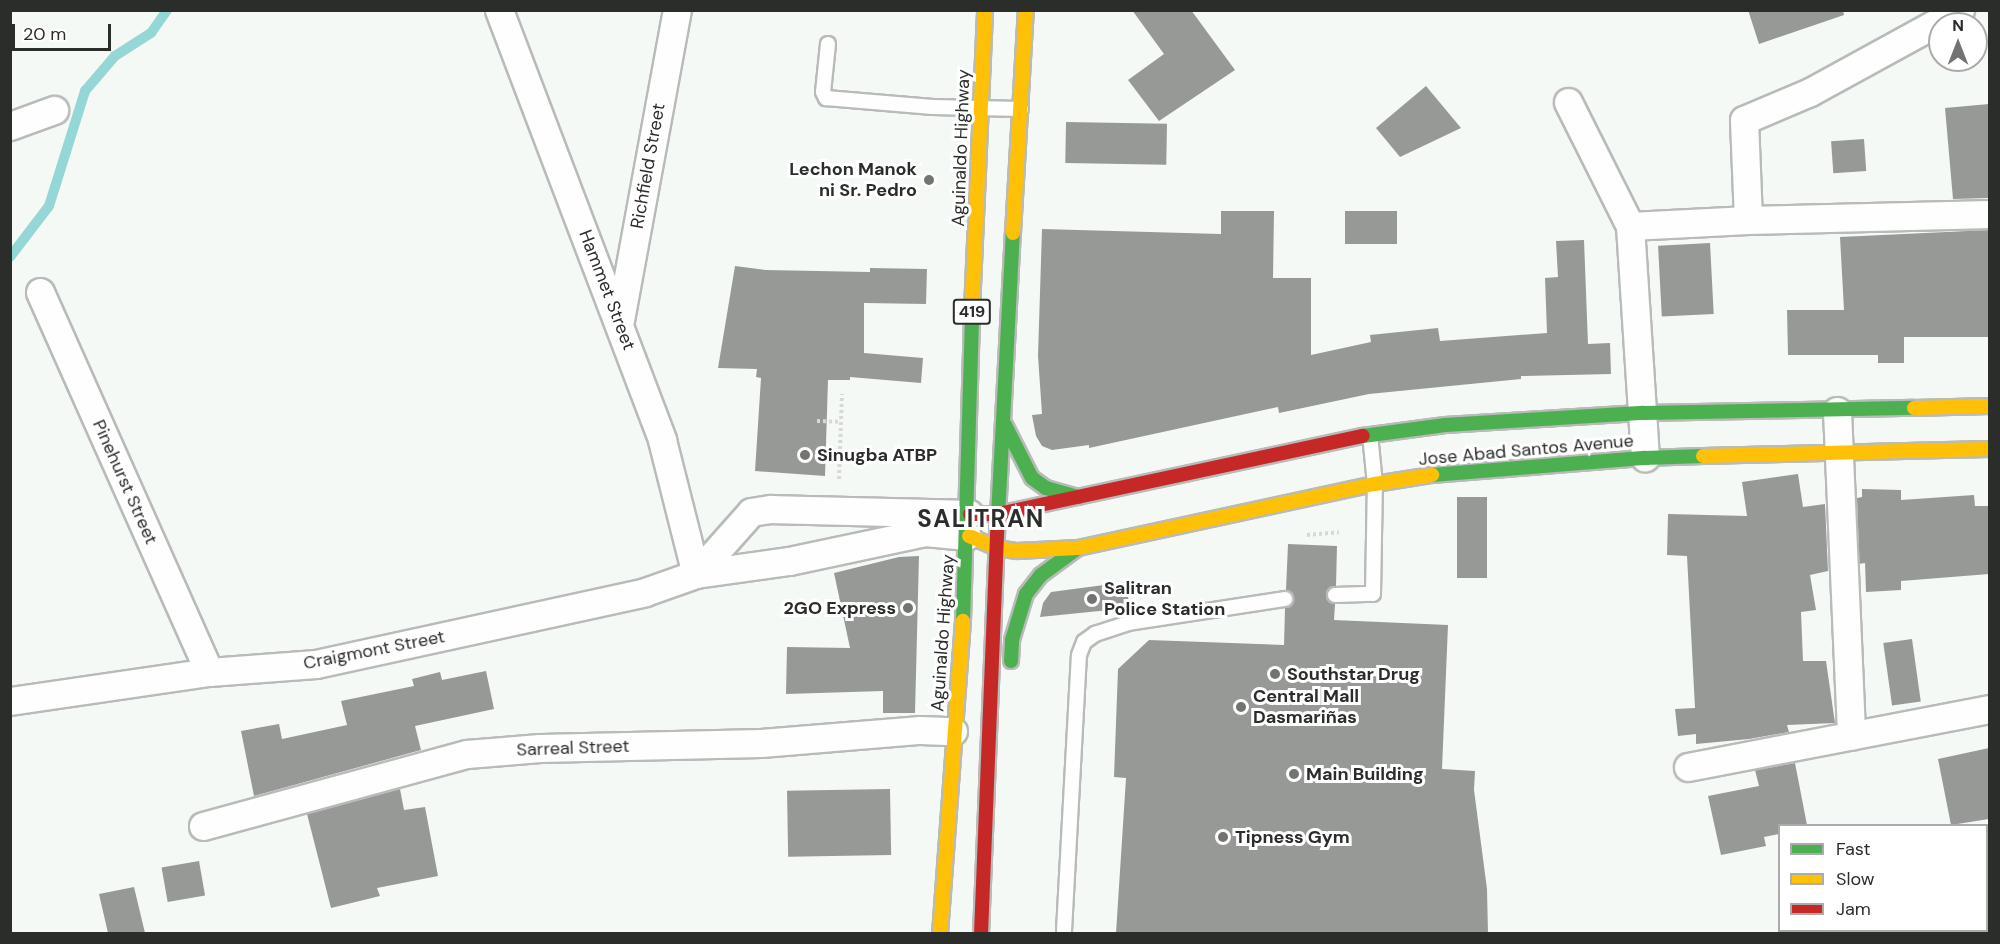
<!DOCTYPE html>
<meta charset="utf-8">
<style>
body{margin:0}
#map{position:relative;width:2000px;height:944px;overflow:hidden;background:#f5f9f5;font-family:"DM Sans",sans-serif}
div>[style]{position:absolute}
.stream>*{height:10px;margin:-5px;padding:0 5px;transform-origin:5px;border-radius:5px;background:#95d7d6}
.building>*{inset:0;background:#979996;transform-origin:0 0}
.path>*{height:4px;margin-top:-2px;transform-origin:0;background:repeating-linear-gradient(90deg,#d7d8d7 0 3px,transparent 0 6px)}
.roads{filter:drop-shadow(2px 0 #b8bbb8) drop-shadow(-2px 0 #b8bbb8) drop-shadow(0 2px #b8bbb8) drop-shadow(0 -2px #b8bbb8)}
.lane>*{height:14px;margin:-7px;padding:0 7px;transform-origin:7px;border-radius:7px;background:#fefefe}
.street>*{height:27px;margin:-13.5px;padding:0 13.5px;transform-origin:13.5px;border-radius:13.5px;background:#fefefe}
.fast>*{height:14px;margin:-7px;padding:0 7px;transform-origin:7px;border-radius:7px;background:#4caf50}
.slow>*{height:14px;margin:-7px;padding:0 7px;transform-origin:7px;border-radius:7px;background:#ffc107}
.jam>*{height:14px;margin:-7px;padding:0 7px;transform-origin:7px;border-radius:7px;background:#c62828}
.dots>*{width:16px;height:16px;translate:-50% -50%;box-sizing:border-box;border:3px solid #fff;border-radius:50%}
span{translate:-50% -50%;white-space:nowrap;text-align:center;line-height:1.15;-webkit-text-stroke:6px #fff;paint-order:stroke}
.shield-label span{padding:2px 4px;background:#fff;border:2px solid;border-radius:4px;-webkit-text-stroke-width:0}
.shield-label{font-size:16px;color:#2b2d2b;font-weight:700}
.street-label{font-size:18px;color:#2b2d2b}
.poi-label{font-size:18px;color:#2b2d2b;font-weight:700}
.right{translate:-100% -50%;text-align:right}
.left{translate:0 -50%;text-align:left}
.district-label{font-size:24px;color:#2b2d2b;font-weight:700;letter-spacing:1.5px}
.frame{position:absolute;inset:0;border:12px solid #2b2d2b;pointer-events:none}
.legend{position:absolute;left:1778px;top:824px;width:210px;height:108px;box-sizing:border-box;background:#fff;border:2px solid #aaabaa;margin:0;padding:8px 10px;list-style:none;font-size:18px;color:#2b2d2b}
.legend li{display:flex;align-items:center;gap:12px;height:30px}
.legend b{width:30px;border:2px solid #aaabaa}
.north{position:absolute;left:1928px;top:12px;width:60px;height:60px;box-sizing:border-box;background:#fff;border:2px solid #aaabaa;border-radius:50%;rotate:0deg;font-size:16px;font-weight:700;line-height:24px;text-align:center;color:#2b2d2b}
.north::after{content:'';display:block;margin:auto;width:21px;height:27px;background:#727472;clip-path:polygon(50% 0,100% 100%,50% 72%,0 100%)}
.scale{position:absolute;left:12px;top:24px;width:99px;height:27px;box-sizing:border-box;border:3px solid #2b2d2b;border-top:0;padding-left:8px;font-size:18px;line-height:21px;white-space:nowrap;color:#2b2d2b;-webkit-text-stroke:4px #fff;paint-order:stroke}
</style>
<div id="map">
<div class="stream">
<i style="left:10px;top:257px;width:64px;rotate:-52.6deg"></i>
<i style="left:49px;top:206px;width:121px;rotate:-72.6deg"></i>
<i style="left:85px;top:91px;width:46px;rotate:-49.4deg"></i>
<i style="left:115px;top:56px;width:43px;rotate:-32.6deg"></i>
<i style="left:151px;top:33px;width:28px;rotate:-55deg"></i>
</div>
<div class="building">
<i style="clip-path:polygon(1132px 10px,1191px 10px,1235px 70px,1159px 121px,1128px 80px,1164px 54px)"></i>
<i style="clip-path:polygon(1748px 10px,1843px 10px,1844px 15px,1759px 44px)"></i>
<i style="clip-path:polygon(1426px 86px,1461px 128px,1400px 157px,1376px 128px)"></i>
<i style="clip-path:polygon(1989px 104px,1989px 198px,1953px 199px,1945px 108px)"></i>
<i style="left:1066px;top:122px;width:101px;height:41px;rotate:1deg"></i>
<i style="left:1864px;top:139px;width:32px;height:33px;rotate:86deg"></i>
<i style="clip-path:polygon(1221px 211px,1274px 211px,1273px 278px,1311px 278px,1311px 355px,1371px 342px,1370px 335px,1438px 328px,1440px 341px,1547px 333px,1545px 278px,1558px 277px,1556px 241px,1584px 240px,1588px 344px,1610px 343px,1611px 374px,1521px 376px,1521px 379px,1369px 394px,1279px 413px,1278px 407px,1089px 448px,1089px 445px,1052px 450px,1042px 446px,1036px 436px,1032px 415px,1042px 414px,1038px 356px,1042px 229px,1221px 234px)"></i>
<i style="left:1345px;top:211px;width:52px;height:33px"></i>
<i style="clip-path:polygon(1989px 230px,1989px 337px,1904px 337px,1904px 363px,1878px 363px,1878px 355px,1788px 355px,1787px 310px,1844px 310px,1840px 237px)"></i>
<i style="left:1710px;top:243px;width:71px;height:52px;rotate:87deg"></i>
<i style="clip-path:polygon(735px 266px,765px 270px,870px 272px,870px 268px,927px 269px,926px 304px,864px 303px,864px 353px,923px 358px,921px 383px,850px 377px,850px 380px,828px 380px,825px 476px,755px 471px,761px 378px,756px 377px,757px 369px,718px 368px)"></i>
<i style="clip-path:polygon(1798px 474px,1803px 507px,1825px 504px,1828px 571px,1810px 575px,1816px 610px,1801px 612px,1803px 661px,1826px 661px,1835px 723px,1787px 725px,1789px 732px,1749px 739px,1696px 744px,1696px 734px,1678px 736px,1675px 709px,1695px 708px,1687px 556px,1667px 555px,1668px 514px,1747px 516px,1742px 482px)"></i>
<i style="clip-path:polygon(1862px 489px,1901px 490px,1901px 500px,1974px 495px,1975px 506px,1989px 506px,1989px 574px,1901px 581px,1901px 590px,1866px 592px,1865px 563px,1859px 564px,1857px 498px,1862px 497px)"></i>
<i style="left:1457px;top:497px;width:30px;height:81px"></i>
<i style="clip-path:polygon(1288px 544px,1337px 546px,1336px 586px,1330px 588px,1326px 595px,1328px 600px,1335px 604px,1334px 620px,1448px 625px,1442px 769px,1475px 771px,1474px 790px,1487px 889px,1488px 933px,1116px 933px,1126px 778px,1114px 777px,1118px 669px,1149px 640px,1284px 645px,1285px 608px,1291px 606px,1294px 598px,1292px 593px,1286px 590px)"></i>
<i style="clip-path:polygon(919px 556px,915px 713px,883px 713px,883px 691px,786px 694px,787px 647px,850px 648px,834px 573px,899px 557px)"></i>
<i style="clip-path:polygon(1127px 582px,1129px 608px,1040px 617px,1043px 603px,1051px 592px)"></i>
<i style="left:1912px;top:639px;width:63px;height:29px;rotate:82deg"></i>
<i style="clip-path:polygon(486px 671px,494px 709px,415px 726px,421px 750px,254px 796px,241px 731px,279px 724px,282px 739px,347px 725px,341px 701px,414px 686px,412px 679px,440px 672px,442px 680px)"></i>
<i style="clip-path:polygon(1989px 748px,1989px 819px,1951px 825px,1938px 759px)"></i>
<i style="clip-path:polygon(1795px 763px,1807px 825px,1779px 825px,1779px 834px,1764px 837px,1766px 846px,1721px 855px,1708px 796px,1759px 786px,1755px 770px)"></i>
<i style="clip-path:polygon(400px 789px,404px 810px,425px 807px,438px 876px,377px 888px,380px 896px,331px 908px,307px 814px)"></i>
<i style="left:890px;top:789px;width:66px;height:103px;rotate:89deg"></i>
<i style="left:199px;top:861px;width:35px;height:38px;rotate:80deg"></i>
<i style="clip-path:polygon(134px 887px,145px 933px,108px 933px,99px 894px)"></i>
</div>
<div class="path">
<i style="left:817px;top:421px;width:23px;rotate:2deg"></i>
<i style="left:839px;top:479px;width:85px;rotate:-88deg"></i>
<i style="left:1307px;top:535px;width:32px;rotate:-5deg"></i>
</div>
<div class="roads">
<div class="lane">
<i style="left:828px;top:44px;width:48px;rotate:95.9deg"></i>
<i style="left:823px;top:92px;width:7px;rotate:63deg"></i>
<i style="left:826px;top:98px;width:107px;rotate:4.8deg"></i>
<i style="left:933px;top:107px;width:88px;rotate:1.3deg"></i>
<i style="left:1335px;top:595px;width:38px;rotate:-2deg"></i>
<i style="left:1373px;top:594px;width:110px;rotate:-89deg"></i>
<i style="left:1375px;top:484px;width:49px;rotate:-95.8deg"></i>
<i style="left:1064px;top:931px;width:276px;rotate:-86.9deg"></i>
<i style="left:1079px;top:655px;width:14px;rotate:-69deg"></i>
<i style="left:1084px;top:642px;width:14px;rotate:-36deg"></i>
<i style="left:1095px;top:634px;width:35px;rotate:-18deg"></i>
<i style="left:1128px;top:623px;width:159px;rotate:-8.7deg"></i>
</div>
<div class="street">
<i style="left:499px;top:10px;width:460px;rotate:69.2deg"></i>
<i style="left:662px;top:440px;width:138px;rotate:75.8deg"></i>
<i style="left:1568px;top:102px;width:139px;rotate:63.4deg"></i>
<i style="left:1630px;top:226px;width:232px;rotate:86.3deg"></i>
<i style="left:10px;top:126px;width:47px;rotate:-20deg"></i>
<i style="left:1748px;top:220px;width:100px;rotate:-92.3deg"></i>
<i style="left:1744px;top:120px;width:72px;rotate:-23deg"></i>
<i style="left:1810px;top:92px;width:171px;rotate:-28.7deg"></i>
<i style="left:1630px;top:226px;width:118px;rotate:-2.9deg"></i>
<i style="left:1748px;top:220px;width:242px;rotate:-1.4deg"></i>
<i style="left:40px;top:292px;width:416px;rotate:66deg"></i>
<i style="left:620px;top:320px;width:315px;rotate:-79.6deg"></i>
<i style="left:1837px;top:411px;width:325px;rotate:87.5deg"></i>
<i style="left:696px;top:574px;width:83px;rotate:-48.4deg"></i>
<i style="left:751px;top:512px;width:20px;rotate:-9deg"></i>
<i style="left:771px;top:509px;width:198px;rotate:1.4deg"></i>
<i style="left:10px;top:701px;width:201px;rotate:-8.3deg"></i>
<i style="left:209px;top:672px;width:107px;rotate:-4.3deg"></i>
<i style="left:316px;top:664px;width:337px;rotate:-12.3deg"></i>
<i style="left:645px;top:592px;width:54px;rotate:-19.4deg"></i>
<i style="left:696px;top:574px;width:94px;rotate:-8deg"></i>
<i style="left:789px;top:561px;width:139px;rotate:-12deg"></i>
<i style="left:925px;top:532px;width:42px;rotate:5.4deg"></i>
<i style="left:1688px;top:767px;width:308px;rotate:-10.9deg"></i>
<i style="left:203px;top:826px;width:274px;rotate:-15.3deg"></i>
<i style="left:467px;top:754px;width:73px;rotate:-4.7deg"></i>
<i style="left:540px;top:748px;width:221px;rotate:-1.3deg"></i>
<i style="left:761px;top:743px;width:160px;rotate:-4.7deg"></i>
<i style="left:920px;top:730px;width:33px;rotate:2deg"></i>
<i style="left:1975px;top:934px;width:16px;rotate:-15deg"></i>
</div>
<div class="fast">
<i style="left:1005px;top:425px;width:59px;rotate:63deg"></i>
<i style="left:1032px;top:478px;width:17px;rotate:36deg"></i>
<i style="left:1046px;top:488px;width:33px;rotate:16deg"></i>
<i style="left:1363px;top:436px;width:83px;rotate:-7.6deg"></i>
<i style="left:1445px;top:425px;width:199px;rotate:-3.5deg"></i>
<i style="left:1644px;top:413px;width:270px;rotate:-1.1deg"></i>
<i style="left:1432px;top:475px;width:214px;rotate:-4.6deg"></i>
<i style="left:1645px;top:458px;width:58px;rotate:-2deg"></i>
<i style="left:998px;top:516px;width:283px;rotate:-87deg"></i>
<i style="left:963px;top:621px;width:311px;rotate:-88.3deg"></i>
<i style="left:1011px;top:661px;width:21px;rotate:-87deg"></i>
<i style="left:1012px;top:640px;width:48px;rotate:-73.1deg"></i>
<i style="left:1026px;top:594px;width:24px;rotate:-52deg"></i>
<i style="left:1041px;top:575px;width:46px;rotate:-36.1deg"></i>
</div>
<div class="slow">
<i style="left:1013px;top:233px;width:223px;rotate:-86.7deg"></i>
<i style="left:972px;top:310px;width:300px;rotate:-87.5deg"></i>
<i style="left:1914px;top:408px;width:76px;rotate:-1.5deg"></i>
<i style="left:1703px;top:456px;width:287px;rotate:-1.4deg"></i>
<i style="left:969px;top:536px;width:30px;rotate:23deg"></i>
<i style="left:997px;top:548px;width:20px;rotate:9deg"></i>
<i style="left:1017px;top:551px;width:61px;rotate:-2.8deg"></i>
<i style="left:1078px;top:548px;width:304px;rotate:-12.2deg"></i>
<i style="left:1375px;top:484px;width:58px;rotate:-9deg"></i>
<i style="left:940px;top:934px;width:314px;rotate:-85.8deg"></i>
</div>
<div class="jam">
<i style="left:970px;top:514px;width:28px"></i>
<i style="left:998px;top:514px;width:373px;rotate:-12.1deg"></i>
<i style="left:981px;top:934px;width:418px;rotate:-87.7deg"></i>
</div>
</div>
<div class="dots">
<i style="left:929px;top:180px;background:#727472"></i>
<i style="left:805px;top:455px;background:#727472"></i>
<i style="left:1092px;top:599px;background:#727472"></i>
<i style="left:908px;top:608px;background:#727472"></i>
<i style="left:1275px;top:674px;background:#727472"></i>
<i style="left:1241px;top:707px;background:#727472"></i>
<i style="left:1294px;top:774px;background:#727472"></i>
<i style="left:1223px;top:837px;background:#727472"></i>
</div>
<div class="shield-label">
<span style="left:972px;top:312px">419</span>
</div>
<div class="street-label">
<span style="left:961px;top:148px;rotate:-88deg">Aguinaldo Highway</span>
<span style="left:648px;top:166px;rotate:-80deg">Richfield Street</span>
<span style="left:607px;top:290px;rotate:69deg">Hammet Street</span>
<span style="left:1526px;top:450px;rotate:-5deg">Jose Abad Santos Avenue</span>
<span style="left:125px;top:482px;rotate:66deg">Pinehurst Street</span>
<span style="left:943px;top:633px;rotate:-86deg">Aguinaldo Highway</span>
<span style="left:374px;top:650px;rotate:-11deg">Craigmont Street</span>
<span style="left:573px;top:748px;rotate:-2deg">Sarreal Street</span>
</div>
<div class="poi-label">
<span class="right" style="left:917px;top:180px">Lechon Manok<br>ni Sr. Pedro</span>
<span class="left" style="left:817px;top:455px">Sinugba ATBP</span>
<span class="left" style="left:1104px;top:599px">Salitran<br>Police Station</span>
<span class="right" style="left:896px;top:608px">2GO Express</span>
<span class="left" style="left:1287px;top:674px">Southstar Drug</span>
<span class="left" style="left:1253px;top:707px">Central Mall<br>Dasmariñas</span>
<span class="left" style="left:1306px;top:774px">Main Building</span>
<span class="left" style="left:1235px;top:837px">Tipness Gym</span>
</div>
<div class="district-label">
<span style="left:981px;top:519px">SALITRAN</span>
</div>
<div class="frame"></div>
<ul class="legend">
<li><b style="height:8px;background:#4caf50"></b>Fast</li>
<li><b style="height:8px;background:#ffc107"></b>Slow</li>
<li><b style="height:8px;background:#c62828"></b>Jam</li>
</ul>
<div class="north">N</div>
<div class="scale">20 m</div>
</div>
